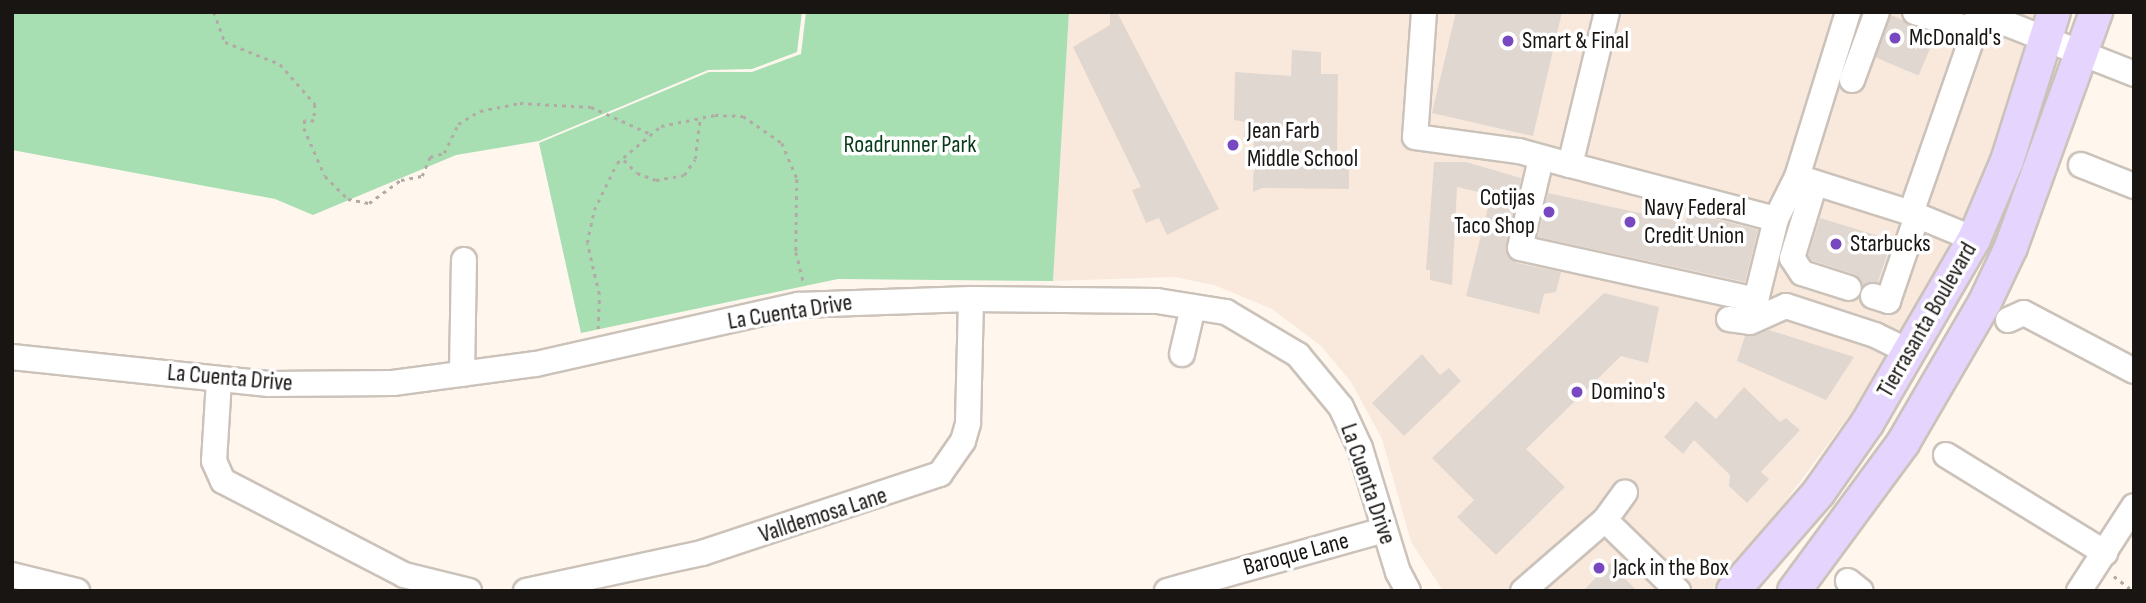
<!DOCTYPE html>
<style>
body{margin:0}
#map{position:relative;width:2146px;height:603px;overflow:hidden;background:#fff6ee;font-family:"Sofia Sans Condensed",sans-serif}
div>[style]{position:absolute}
.built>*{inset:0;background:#f9e9dc}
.green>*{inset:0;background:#a7dfb2}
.building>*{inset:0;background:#e0d7d0;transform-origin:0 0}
.path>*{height:2.5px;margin-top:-1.25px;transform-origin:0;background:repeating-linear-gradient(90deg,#b2aba5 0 3.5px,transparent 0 8.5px)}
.roads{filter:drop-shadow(2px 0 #cbc2ba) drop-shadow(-2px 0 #cbc2ba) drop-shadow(0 2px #cbc2ba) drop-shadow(0 -2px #cbc2ba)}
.minor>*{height:24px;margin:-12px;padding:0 12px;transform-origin:12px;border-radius:12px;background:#fff}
.major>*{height:32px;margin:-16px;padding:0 16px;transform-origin:16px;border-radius:16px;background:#e5d4fe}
.dots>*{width:19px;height:19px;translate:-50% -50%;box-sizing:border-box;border:4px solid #fff;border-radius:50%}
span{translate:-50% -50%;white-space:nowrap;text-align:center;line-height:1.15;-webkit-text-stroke:7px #fff;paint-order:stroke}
.poi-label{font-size:24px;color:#181513}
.left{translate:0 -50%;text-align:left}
.right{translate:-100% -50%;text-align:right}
.park-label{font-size:24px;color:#073c1b}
.street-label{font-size:24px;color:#181513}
.frame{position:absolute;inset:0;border:14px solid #181513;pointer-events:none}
</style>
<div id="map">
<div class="built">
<i style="clip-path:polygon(1069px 12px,2035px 12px,1978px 206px,1881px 373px,1785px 502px,1711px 591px,1443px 591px,1411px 542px,1382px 439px,1351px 382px,1321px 346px,1272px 309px,1214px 285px,1174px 277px,1053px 281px)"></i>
</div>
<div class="green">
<i style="clip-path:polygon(12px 12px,802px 12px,797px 52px,752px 69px,708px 70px,539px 141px,456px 155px,313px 215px,275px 199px,12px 150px)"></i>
<i style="clip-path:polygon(806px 12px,1069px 12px,1053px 281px,838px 279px,581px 333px,539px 143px,709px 72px,752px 72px,801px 54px)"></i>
</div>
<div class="building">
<i style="clip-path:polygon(1110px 12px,1117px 12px,1219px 209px,1167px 235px,1159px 218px,1146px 223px,1132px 190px,1141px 187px,1073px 47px,1110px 25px)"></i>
<i style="clip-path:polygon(1456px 12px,1562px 12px,1533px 136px,1432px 113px)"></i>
<i style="left:1891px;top:15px;width:49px;height:45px;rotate:23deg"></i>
<i style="clip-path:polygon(1292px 50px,1321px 52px,1321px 74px,1338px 74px,1337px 154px,1349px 153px,1349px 189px,1262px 188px,1253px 192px,1254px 138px,1244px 137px,1246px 122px,1234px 120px,1235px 72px,1291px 76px)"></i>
<i style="clip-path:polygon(1434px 162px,1466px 162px,1521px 178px,1506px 253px,1517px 263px,1561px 272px,1556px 292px,1544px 294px,1539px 314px,1466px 296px,1491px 195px,1457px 187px,1452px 285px,1430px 280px,1430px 270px,1426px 270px)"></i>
<i style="clip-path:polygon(1548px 193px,1685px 223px,1689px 212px,1758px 230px,1745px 282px,1538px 237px)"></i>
<i style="clip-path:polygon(1820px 218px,1892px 240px,1878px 282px,1863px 285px,1854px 274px,1811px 260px,1808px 256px)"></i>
<i style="clip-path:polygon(1604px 293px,1659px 307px,1648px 363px,1621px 356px,1526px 449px,1565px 487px,1496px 555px,1457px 517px,1474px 500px,1432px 458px)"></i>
<i style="clip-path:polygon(1769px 330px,1854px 357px,1826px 400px,1737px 361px,1745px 336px)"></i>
<i style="clip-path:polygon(1422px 354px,1440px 375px,1449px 368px,1461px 381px,1404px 436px,1372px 403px)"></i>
<i style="clip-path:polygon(1744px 387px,1780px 422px,1786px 418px,1800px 430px,1761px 472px,1769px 479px,1747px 503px,1729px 486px,1730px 475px,1694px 440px,1683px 454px,1664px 437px,1696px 401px,1716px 419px)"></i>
<i style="clip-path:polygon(1610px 563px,1637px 591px,1583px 591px)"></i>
</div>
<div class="path">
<i style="left:214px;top:12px;width:32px;rotate:70deg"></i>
<i style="left:225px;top:42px;width:59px;rotate:21.8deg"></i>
<i style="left:280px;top:64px;width:53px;rotate:48.8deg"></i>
<i style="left:315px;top:104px;width:17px;rotate:93deg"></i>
<i style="left:314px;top:121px;width:9px;rotate:-174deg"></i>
<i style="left:305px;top:120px;width:8px;rotate:97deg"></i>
<i style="left:304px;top:128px;width:52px;rotate:66.4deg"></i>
<i style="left:325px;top:176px;width:33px;rotate:45deg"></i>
<i style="left:348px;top:199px;width:21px;rotate:11deg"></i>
<i style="left:369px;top:203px;width:39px;rotate:-36deg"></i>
<i style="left:401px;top:180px;width:21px;rotate:-11deg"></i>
<i style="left:422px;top:176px;width:21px;rotate:-67deg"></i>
<i style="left:430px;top:157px;width:15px;rotate:-16deg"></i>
<i style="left:444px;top:153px;width:32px;rotate:-64deg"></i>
<i style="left:458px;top:124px;width:26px;rotate:-31deg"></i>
<i style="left:480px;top:111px;width:41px;rotate:-11.3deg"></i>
<i style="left:520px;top:103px;width:71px;rotate:3.2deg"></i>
<i style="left:591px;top:107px;width:66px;rotate:24.2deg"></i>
<i style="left:624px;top:160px;width:18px;rotate:45deg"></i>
<i style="left:637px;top:173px;width:20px;rotate:20deg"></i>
<i style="left:656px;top:180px;width:28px;rotate:-10deg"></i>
<i style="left:684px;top:175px;width:19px;rotate:-55deg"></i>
<i style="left:695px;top:159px;width:41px;rotate:-83deg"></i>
<i style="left:598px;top:329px;width:35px;rotate:-88deg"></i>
<i style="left:599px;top:294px;width:52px;rotate:-103.2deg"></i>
<i style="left:587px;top:243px;width:34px;rotate:-78deg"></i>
<i style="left:594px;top:210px;width:52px;rotate:-63.9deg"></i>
<i style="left:617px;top:163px;width:57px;rotate:-40.1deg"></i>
<i style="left:661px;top:126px;width:55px;rotate:-11.5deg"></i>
<i style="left:715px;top:115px;width:28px;rotate:2deg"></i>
<i style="left:743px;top:116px;width:47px;rotate:34.7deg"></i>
<i style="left:782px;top:143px;width:39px;rotate:67deg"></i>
<i style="left:797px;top:179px;width:73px;rotate:90.8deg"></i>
<i style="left:796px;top:252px;width:33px;rotate:76deg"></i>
<i style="left:2114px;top:576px;width:24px;rotate:38deg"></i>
</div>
<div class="roads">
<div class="minor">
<i style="left:1424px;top:12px;width:125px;rotate:94.1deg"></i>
<i style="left:1415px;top:137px;width:105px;rotate:7.7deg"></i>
<i style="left:1519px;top:151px;width:53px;rotate:15.4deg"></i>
<i style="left:1570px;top:165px;width:157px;rotate:-76.4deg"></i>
<i style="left:1915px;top:12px;width:63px;rotate:17.6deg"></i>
<i style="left:1977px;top:12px;width:169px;rotate:21.5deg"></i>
<i style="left:1852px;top:80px;width:72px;rotate:-69.8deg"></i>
<i style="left:1541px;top:159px;width:91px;rotate:103.3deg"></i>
<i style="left:1520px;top:248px;width:242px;rotate:12.4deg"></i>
<i style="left:1756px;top:300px;width:83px;rotate:-76.1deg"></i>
<i style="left:1776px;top:219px;width:47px;rotate:-63.4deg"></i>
<i style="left:1797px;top:177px;width:173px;rotate:-72.8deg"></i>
<i style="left:1570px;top:165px;width:213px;rotate:14.7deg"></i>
<i style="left:2081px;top:165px;width:57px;rotate:21.6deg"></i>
<i style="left:1797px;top:177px;width:120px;rotate:17.5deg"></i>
<i style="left:1911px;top:213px;width:68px;rotate:22.4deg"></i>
<i style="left:1815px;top:183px;width:78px;rotate:107deg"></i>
<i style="left:1792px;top:258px;width:18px;rotate:56deg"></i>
<i style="left:1802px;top:273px;width:49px;rotate:17.7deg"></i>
<i style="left:1911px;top:213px;width:213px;rotate:-70.8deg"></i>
<i style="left:1873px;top:296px;width:16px;rotate:18deg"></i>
<i style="left:1888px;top:301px;width:90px;rotate:-71.2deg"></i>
<i style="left:1729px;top:319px;width:21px;rotate:8deg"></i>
<i style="left:1750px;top:322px;width:39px;rotate:-24deg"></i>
<i style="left:1786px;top:306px;width:94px;rotate:18deg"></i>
<i style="left:1875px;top:335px;width:39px;rotate:26deg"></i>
<i style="left:2008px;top:320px;width:17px;rotate:-24deg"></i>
<i style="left:2024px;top:313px;width:124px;rotate:27.8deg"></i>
<i style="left:1182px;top:354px;width:48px;rotate:-76.8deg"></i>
<i style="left:12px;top:357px;width:258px;rotate:6deg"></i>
<i style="left:269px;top:384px;width:124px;rotate:-0.5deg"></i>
<i style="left:393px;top:383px;width:144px;rotate:-7.6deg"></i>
<i style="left:536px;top:364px;width:269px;rotate:-12.7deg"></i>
<i style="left:798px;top:305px;width:173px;rotate:-2deg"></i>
<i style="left:971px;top:299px;width:186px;rotate:0.6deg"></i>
<i style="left:1157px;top:301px;width:70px;rotate:9.1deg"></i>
<i style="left:1226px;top:312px;width:84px;rotate:30.8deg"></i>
<i style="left:1298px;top:355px;width:67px;rotate:50.4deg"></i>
<i style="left:1341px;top:407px;width:45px;rotate:65.1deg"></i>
<i style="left:1360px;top:448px;width:130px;rotate:73deg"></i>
<i style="left:1398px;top:572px;width:21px;rotate:62deg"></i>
<i style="left:462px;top:374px;width:114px;rotate:-89deg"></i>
<i style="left:219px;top:380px;width:81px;rotate:93.5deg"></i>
<i style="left:214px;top:461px;width:22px;rotate:66deg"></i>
<i style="left:223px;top:481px;width:204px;rotate:27.4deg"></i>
<i style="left:404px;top:575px;width:67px;rotate:13.8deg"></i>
<i style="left:1946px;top:455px;width:187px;rotate:31.6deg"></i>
<i style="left:1605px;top:520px;width:102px;rotate:44.2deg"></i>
<i style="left:12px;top:575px;width:67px;rotate:13.8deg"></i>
<i style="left:1848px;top:581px;width:16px;rotate:38deg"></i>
<i style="left:526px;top:591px;width:180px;rotate:-12.2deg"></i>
<i style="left:702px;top:553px;width:251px;rotate:-18.4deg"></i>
<i style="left:940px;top:474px;width:40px;rotate:-55.1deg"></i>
<i style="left:963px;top:441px;width:19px;rotate:-74deg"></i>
<i style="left:968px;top:423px;width:124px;rotate:-88.6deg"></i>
<i style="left:1167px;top:591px;width:225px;rotate:-15.7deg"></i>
<i style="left:1523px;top:591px;width:108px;rotate:-40.9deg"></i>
<i style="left:1605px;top:520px;width:34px;rotate:-54deg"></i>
<i style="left:2079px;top:591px;width:101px;rotate:-57.1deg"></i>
</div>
<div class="major">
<i style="left:1733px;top:591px;width:131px;rotate:-49deg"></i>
<i style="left:1819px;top:492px;width:85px;rotate:-55deg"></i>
<i style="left:1868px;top:422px;width:211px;rotate:-59.9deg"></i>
<i style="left:1974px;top:239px;width:85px;rotate:-67.1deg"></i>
<i style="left:2007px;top:161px;width:156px;rotate:-72.5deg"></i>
<i style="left:1794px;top:591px;width:184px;rotate:-53.6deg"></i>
<i style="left:1903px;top:443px;width:163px;rotate:-59.8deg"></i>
<i style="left:1985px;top:302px;width:61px;rotate:-64.7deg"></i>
<i style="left:2011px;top:247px;width:250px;rotate:-70.1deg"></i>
</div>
</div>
<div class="dots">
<i style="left:1895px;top:38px;background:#7848c0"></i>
<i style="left:1508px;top:41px;background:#7848c0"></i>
<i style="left:1233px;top:145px;background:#7848c0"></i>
<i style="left:1549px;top:212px;background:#7848c0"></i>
<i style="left:1630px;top:222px;background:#7848c0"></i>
<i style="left:1836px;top:244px;background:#7848c0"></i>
<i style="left:1577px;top:392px;background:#7848c0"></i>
<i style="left:1599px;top:568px;background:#7848c0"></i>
</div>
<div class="poi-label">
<span class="left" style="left:1909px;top:38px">McDonald's</span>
<span class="left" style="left:1522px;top:41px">Smart &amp; Final</span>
<span class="left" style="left:1247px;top:145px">Jean Farb<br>Middle School</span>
<span class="right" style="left:1535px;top:212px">Cotijas<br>Taco Shop</span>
<span class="left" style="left:1644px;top:222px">Navy Federal<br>Credit Union</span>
<span class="left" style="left:1850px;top:244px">Starbucks</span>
<span class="left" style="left:1591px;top:392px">Domino's</span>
<span class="left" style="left:1613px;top:568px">Jack in the Box</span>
</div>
<div class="park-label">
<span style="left:910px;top:145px">Roadrunner Park</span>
</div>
<div class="street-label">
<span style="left:790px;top:312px;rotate:-9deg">La Cuenta Drive</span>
<span style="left:1927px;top:320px;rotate:-60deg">Tierrasanta Boulevard</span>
<span style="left:230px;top:378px;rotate:5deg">La Cuenta Drive</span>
<span style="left:1368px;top:484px;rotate:71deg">La Cuenta Drive</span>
<span style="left:823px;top:515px;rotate:-18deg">Valldemosa Lane</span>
<span style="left:1296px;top:554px;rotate:-15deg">Baroque Lane</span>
</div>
<div class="frame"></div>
</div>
